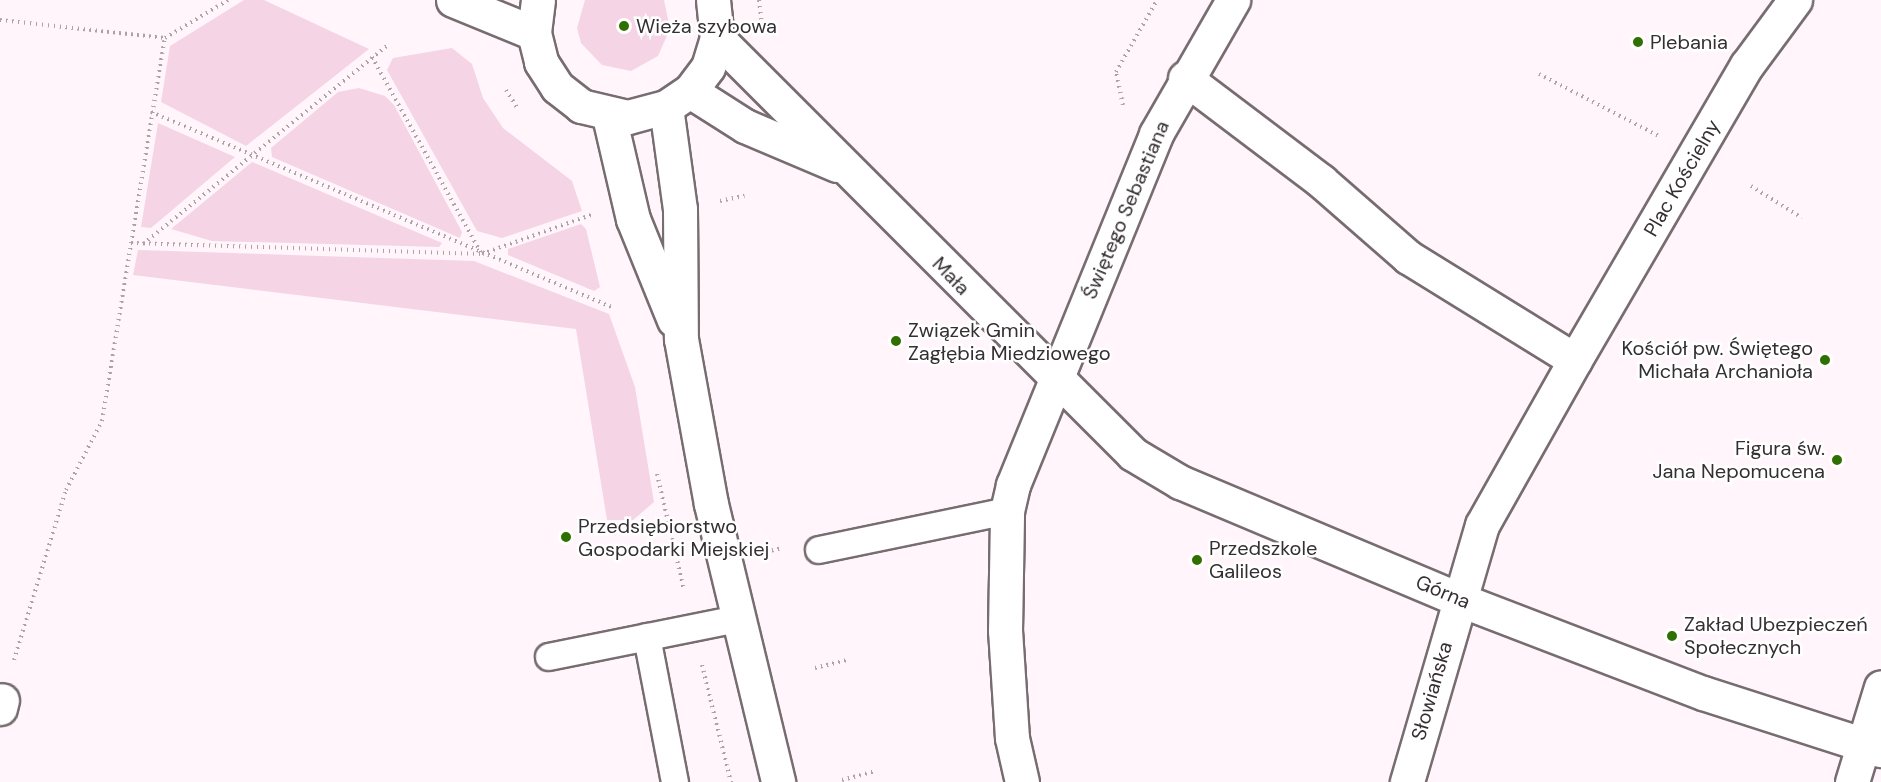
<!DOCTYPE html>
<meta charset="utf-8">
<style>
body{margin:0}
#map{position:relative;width:1881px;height:782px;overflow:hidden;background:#fff5fa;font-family:"DM Sans",sans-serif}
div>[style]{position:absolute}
.green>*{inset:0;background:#f5d5e5}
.path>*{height:4px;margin-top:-2px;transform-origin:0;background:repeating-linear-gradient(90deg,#aba3a7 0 1.5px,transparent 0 6px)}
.roads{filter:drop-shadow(2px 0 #776d71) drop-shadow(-2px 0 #776d71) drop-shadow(0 2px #776d71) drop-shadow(0 -2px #776d71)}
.service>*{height:26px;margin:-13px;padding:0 13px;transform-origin:13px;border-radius:13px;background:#fff}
.pedestrian>*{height:33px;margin:-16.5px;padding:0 16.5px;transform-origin:16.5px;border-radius:16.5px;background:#fff}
.minor>*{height:33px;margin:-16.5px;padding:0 16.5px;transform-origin:16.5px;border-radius:16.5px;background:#fff}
.tertiary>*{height:33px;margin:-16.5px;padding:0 16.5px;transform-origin:16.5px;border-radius:16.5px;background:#fff}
.dots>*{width:16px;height:16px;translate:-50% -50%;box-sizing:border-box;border:3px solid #fff;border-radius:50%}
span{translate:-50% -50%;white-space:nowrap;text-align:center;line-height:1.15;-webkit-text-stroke:5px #fff;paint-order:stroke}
.poi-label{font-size:20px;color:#342f31}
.left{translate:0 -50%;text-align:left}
.right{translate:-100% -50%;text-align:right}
.street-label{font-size:20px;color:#342f31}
</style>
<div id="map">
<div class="green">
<i style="clip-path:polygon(244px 0,264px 0,369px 49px,246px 146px,161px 102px,170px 46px)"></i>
<i style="clip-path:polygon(585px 0,664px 0,670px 29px,658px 56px,631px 71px,602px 65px,581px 43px,577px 28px)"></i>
<i style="clip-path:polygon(452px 48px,472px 64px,483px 98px,503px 128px,572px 181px,582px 211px,502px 238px,477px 231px,387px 70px,393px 58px)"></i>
<i style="clip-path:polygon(359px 88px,385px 96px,394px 105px,462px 232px,460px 238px,272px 157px,271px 148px,338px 92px)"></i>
<i style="clip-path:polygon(158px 123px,235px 157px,151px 228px,141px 227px)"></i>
<i style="clip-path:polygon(252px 162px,442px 243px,439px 247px,212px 241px,171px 229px)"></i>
<i style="clip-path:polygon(581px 224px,586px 229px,600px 287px,594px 291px,508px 255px,508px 249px)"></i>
<i style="clip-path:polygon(138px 250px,474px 261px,609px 314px,635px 387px,654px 502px,633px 520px,607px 520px,576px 329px,133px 275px)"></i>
</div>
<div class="path">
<i style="left:759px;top:0;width:24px;rotate:83deg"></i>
<i style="left:0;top:20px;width:166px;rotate:6.2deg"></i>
<i style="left:165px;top:38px;width:74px;rotate:-31.1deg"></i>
<i style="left:372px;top:57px;width:224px;rotate:60.9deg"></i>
<i style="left:1539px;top:74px;width:135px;rotate:27.3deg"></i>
<i style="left:506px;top:90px;width:22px;rotate:58deg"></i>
<i style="left:1123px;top:105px;width:34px;rotate:-102deg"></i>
<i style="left:1116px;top:72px;width:83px;rotate:-60.3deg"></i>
<i style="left:151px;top:112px;width:503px;rotate:22.94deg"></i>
<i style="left:1751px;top:186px;width:60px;rotate:32.1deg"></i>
<i style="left:720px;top:201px;width:25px;rotate:-12deg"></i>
<i style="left:131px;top:243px;width:351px;rotate:1.8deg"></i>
<i style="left:482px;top:254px;width:116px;rotate:-19.7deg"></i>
<i style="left:143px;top:244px;width:317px;rotate:-39.1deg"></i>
<i style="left:657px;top:474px;width:119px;rotate:76.9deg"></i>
<i style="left:766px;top:552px;width:16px;rotate:-14deg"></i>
<i style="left:14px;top:660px;width:178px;rotate:-73deg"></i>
<i style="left:66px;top:490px;width:78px;rotate:-62.4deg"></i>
<i style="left:102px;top:421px;width:388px;rotate:-80.7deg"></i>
<i style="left:702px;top:665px;width:121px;rotate:76.1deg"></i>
<i style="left:815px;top:668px;width:33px;rotate:-14deg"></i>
<i style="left:842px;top:780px;width:34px;rotate:-15deg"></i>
</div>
<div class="roads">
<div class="service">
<i style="left:819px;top:550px;width:192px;rotate:-11.7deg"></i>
<i style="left:647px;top:637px;width:148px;rotate:79.1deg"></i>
<i style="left:549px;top:657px;width:192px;rotate:-11.4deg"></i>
</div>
<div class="pedestrian">
<i style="left:1575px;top:360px;width:341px;rotate:-59.8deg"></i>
<i style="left:1747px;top:65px;width:81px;rotate:-53.6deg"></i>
<i style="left:1458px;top:599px;width:262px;rotate:21deg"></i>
<i style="left:1703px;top:693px;width:187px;rotate:17.8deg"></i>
<i style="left:0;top:708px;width:8px;rotate:-76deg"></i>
<i style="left:1852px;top:782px;width:99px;rotate:-73deg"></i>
</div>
<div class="minor">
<i style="left:717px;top:38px;width:588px;rotate:45deg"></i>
<i style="left:1133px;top:454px;width:55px;rotate:30.8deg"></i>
<i style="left:1180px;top:482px;width:302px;rotate:22.8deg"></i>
<i style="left:1185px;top:78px;width:171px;rotate:37.1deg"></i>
<i style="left:1321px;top:181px;width:116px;rotate:41.1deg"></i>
<i style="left:1408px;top:257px;width:196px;rotate:31.7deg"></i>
<i style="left:1575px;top:360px;width:189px;rotate:119.4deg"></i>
<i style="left:1482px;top:525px;width:268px;rotate:106.3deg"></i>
<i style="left:690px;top:91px;width:65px;rotate:32.5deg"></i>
<i style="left:745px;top:126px;width:100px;rotate:23deg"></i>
<i style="left:1022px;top:782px;width:45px;rotate:-102.8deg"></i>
<i style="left:1012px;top:738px;width:107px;rotate:-93.7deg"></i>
<i style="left:1005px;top:631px;width:120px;rotate:-89deg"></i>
<i style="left:1007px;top:511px;width:27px;rotate:-77deg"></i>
<i style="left:1013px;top:485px;width:379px;rotate:-67.8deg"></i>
<i style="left:1156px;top:134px;width:155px;rotate:-60.1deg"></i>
</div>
<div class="tertiary">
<i style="left:453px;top:0;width:87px;rotate:22.2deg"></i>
<i style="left:538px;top:0;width:33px;rotate:97deg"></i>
<i style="left:534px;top:33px;width:30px;rotate:76deg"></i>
<i style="left:541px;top:62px;width:30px;rotate:57deg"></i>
<i style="left:557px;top:87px;width:31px;rotate:38deg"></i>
<i style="left:581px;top:106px;width:48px;rotate:13.2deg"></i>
<i style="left:628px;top:117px;width:39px;rotate:-15deg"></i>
<i style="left:666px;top:107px;width:29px;rotate:-34deg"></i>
<i style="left:690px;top:91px;width:30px;rotate:-53deg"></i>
<i style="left:708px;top:67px;width:30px;rotate:-73deg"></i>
<i style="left:717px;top:38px;width:38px;rotate:-96deg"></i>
<i style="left:666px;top:107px;width:103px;rotate:82.2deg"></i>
<i style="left:680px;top:209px;width:130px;rotate:89.6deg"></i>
<i style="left:681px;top:339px;width:168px;rotate:79.7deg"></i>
<i style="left:711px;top:504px;width:286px;rotate:76.4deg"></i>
<i style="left:609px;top:116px;width:106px;rotate:76.9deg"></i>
<i style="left:633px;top:219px;width:109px;rotate:67.9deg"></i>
</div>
</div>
<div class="dots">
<i style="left:624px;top:26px;background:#306f02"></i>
<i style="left:1638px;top:42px;background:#306f02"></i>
<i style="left:896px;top:341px;background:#306f02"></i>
<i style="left:1825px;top:360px;background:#306f02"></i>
<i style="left:1837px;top:460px;background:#306f02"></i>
<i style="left:566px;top:537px;background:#306f02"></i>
<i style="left:1197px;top:560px;background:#306f02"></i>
<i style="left:1672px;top:636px;background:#306f02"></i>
</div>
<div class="poi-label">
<span class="left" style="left:636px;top:26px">Wieża szybowa</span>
<span class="left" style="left:1650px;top:42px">Plebania</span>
<span class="left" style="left:908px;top:342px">Związek Gmin<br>Zagłębia Miedziowego</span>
<span class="right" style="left:1813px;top:360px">Kościół pw. Świętego<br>Michała Archanioła</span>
<span class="right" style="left:1825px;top:460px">Figura św.<br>Jana Nepomucena</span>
<span class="left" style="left:578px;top:538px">Przedsiębiorstwo<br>Gospodarki Miejskiej</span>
<span class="left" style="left:1209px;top:560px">Przedszkole<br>Galileos</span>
<span class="left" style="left:1684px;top:636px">Zakład Ubezpieczeń<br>Społecznych</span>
</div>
<div class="street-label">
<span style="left:1682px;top:178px;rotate:-60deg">Plac Kościelny</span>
<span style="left:1126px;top:210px;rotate:-67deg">Świętego Sebastiana</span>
<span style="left:951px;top:276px;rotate:46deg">Mała</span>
<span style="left:1443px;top:592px;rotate:23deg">Górna</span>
<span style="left:1432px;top:691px;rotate:-74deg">Słowiańska</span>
</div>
</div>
